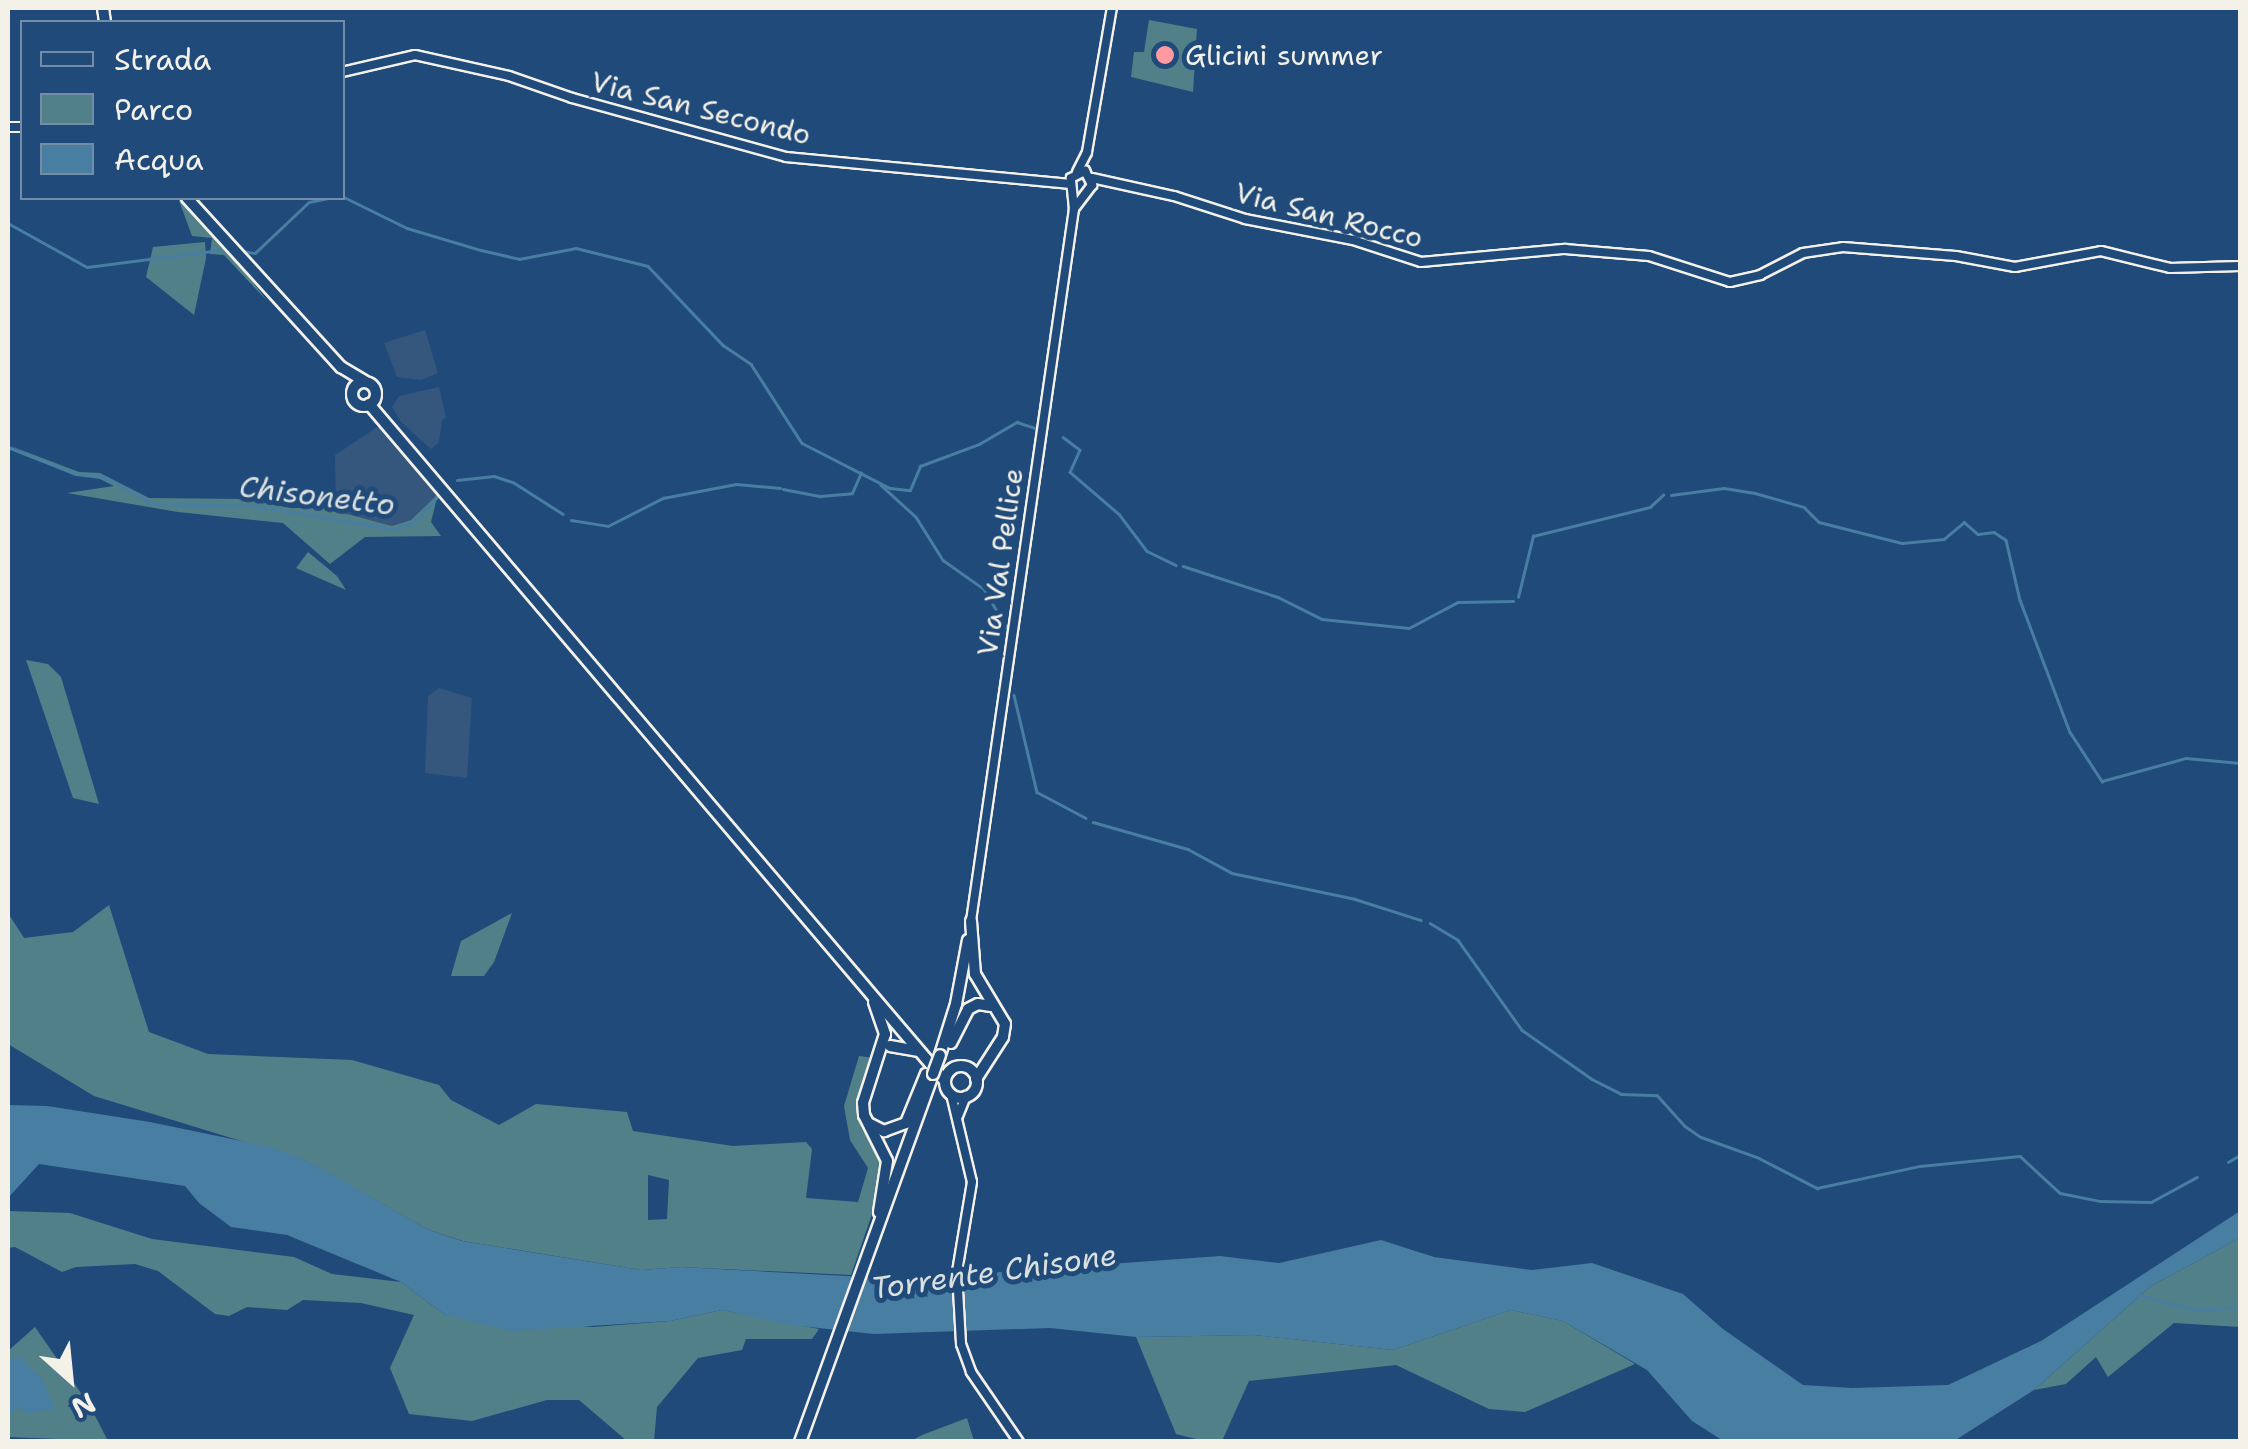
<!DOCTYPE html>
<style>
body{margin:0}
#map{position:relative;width:2248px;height:1449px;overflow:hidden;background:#1f4a7a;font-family:"Shantell Sans",sans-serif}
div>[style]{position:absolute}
.built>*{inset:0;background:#35577e}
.green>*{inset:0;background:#528089}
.water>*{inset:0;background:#477ea2}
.stream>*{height:2.5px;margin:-1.25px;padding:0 1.25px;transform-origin:1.25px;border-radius:1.25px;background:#477ea2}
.roads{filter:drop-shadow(2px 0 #f4f1e8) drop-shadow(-2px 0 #f4f1e8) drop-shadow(0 2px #f4f1e8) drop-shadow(0 -2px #f4f1e8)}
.tertiary>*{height:8px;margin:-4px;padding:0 4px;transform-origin:4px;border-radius:4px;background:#1f4a7a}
.secondary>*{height:8px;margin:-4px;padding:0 4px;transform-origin:4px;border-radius:4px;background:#1f4a7a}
.primary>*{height:10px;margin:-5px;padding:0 5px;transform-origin:5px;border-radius:5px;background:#1f4a7a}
.primary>.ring{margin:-5px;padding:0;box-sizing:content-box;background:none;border:10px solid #1f4a7a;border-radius:50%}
.bridges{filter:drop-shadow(2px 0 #f4f1e8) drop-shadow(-2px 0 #f4f1e8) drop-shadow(0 2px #f4f1e8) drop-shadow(0 -2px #f4f1e8)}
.primary-bridge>*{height:10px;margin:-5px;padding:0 5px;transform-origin:5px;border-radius:5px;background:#1f4a7a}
.dots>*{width:28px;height:28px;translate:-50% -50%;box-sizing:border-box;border:5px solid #1f4a7a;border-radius:50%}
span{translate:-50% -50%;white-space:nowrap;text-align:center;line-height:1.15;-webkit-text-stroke:10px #1f4a7a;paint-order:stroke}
.poi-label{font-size:28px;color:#f4f1e8}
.left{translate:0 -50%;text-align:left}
.street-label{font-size:28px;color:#f4f1e8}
.water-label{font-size:30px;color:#dae0de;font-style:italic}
.frame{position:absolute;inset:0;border:10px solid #f4f1e8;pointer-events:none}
.legend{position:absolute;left:20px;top:20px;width:325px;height:180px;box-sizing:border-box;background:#1f4a7a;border:2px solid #748da6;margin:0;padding:12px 18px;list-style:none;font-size:30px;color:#f4f1e8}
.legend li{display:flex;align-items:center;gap:20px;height:50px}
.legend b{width:50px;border:2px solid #748da6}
.north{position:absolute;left:20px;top:1329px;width:100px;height:100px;-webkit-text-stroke:8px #1f4a7a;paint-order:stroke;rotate:153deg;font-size:28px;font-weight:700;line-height:40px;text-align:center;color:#f4f1e8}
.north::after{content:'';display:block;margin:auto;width:35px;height:45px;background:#f4f1e8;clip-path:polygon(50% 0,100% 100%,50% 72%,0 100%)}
</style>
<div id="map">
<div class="built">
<i style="clip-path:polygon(425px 330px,438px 373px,421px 380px,397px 377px,384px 343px)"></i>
<i style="clip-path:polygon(439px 387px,446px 418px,442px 420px,439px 442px,431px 449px,401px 422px,392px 407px,399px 396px)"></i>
<i style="clip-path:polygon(379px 426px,438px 494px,411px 520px,392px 526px,336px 511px,335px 455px)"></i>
<i style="clip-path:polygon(439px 688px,472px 698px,467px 778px,425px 773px,428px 696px)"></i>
</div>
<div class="green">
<i style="clip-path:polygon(1149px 20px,1197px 29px,1193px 92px,1131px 77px,1134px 52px,1144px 52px)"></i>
<i style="clip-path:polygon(178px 198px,227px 247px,267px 301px,224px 255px,210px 254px,212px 238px,192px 236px)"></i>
<i style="clip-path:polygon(205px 242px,206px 258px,194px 315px,146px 277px,153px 247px)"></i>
<i style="clip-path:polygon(8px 445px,79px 472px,100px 473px,149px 498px,244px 499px,291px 508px,327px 508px,336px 502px,336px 511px,392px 526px,411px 520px,438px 494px,431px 522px,441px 536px,365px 537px,330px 564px,283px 523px,178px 512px,67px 493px,114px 486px,94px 476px,74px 475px)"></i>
<i style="clip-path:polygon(308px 552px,337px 576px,346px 590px,296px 568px)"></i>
<i style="clip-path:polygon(26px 660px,48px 664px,61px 677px,99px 804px,73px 798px)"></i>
<i style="clip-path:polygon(evenodd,109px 905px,149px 1032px,208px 1054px,352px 1060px,439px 1085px,451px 1100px,499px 1125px,536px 1104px,627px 1112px,633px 1131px,733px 1146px,806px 1142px,812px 1149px,806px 1198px,858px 1202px,868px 1168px,850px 1140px,844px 1106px,859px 1056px,875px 1058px,856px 1109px,862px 1129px,882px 1157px,884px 1179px,851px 1275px,681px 1267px,641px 1270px,463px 1241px,429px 1230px,307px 1161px,94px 1096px,8px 1044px,8px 913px,24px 938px,73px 932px,109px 905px,648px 1175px,669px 1180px,667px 1219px,648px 1220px,648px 1175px)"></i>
<i style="clip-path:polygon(512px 913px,494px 962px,484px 976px,451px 976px,461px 941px)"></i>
<i style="clip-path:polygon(8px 1211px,70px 1213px,152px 1239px,294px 1257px,332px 1274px,401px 1282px,445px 1315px,593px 1327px,670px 1321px,722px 1310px,819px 1329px,812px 1339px,746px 1339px,742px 1350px,698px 1358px,657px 1407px,654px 1441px,627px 1441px,579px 1400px,547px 1400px,472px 1421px,409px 1414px,390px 1368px,414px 1315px,361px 1303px,303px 1300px,287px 1310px,247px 1307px,229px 1316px,215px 1314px,158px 1271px,135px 1264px,76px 1267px,62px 1272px,15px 1247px,8px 1248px)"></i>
<i style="clip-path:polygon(2240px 1238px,2240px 1327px,2174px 1323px,2108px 1377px,2096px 1357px,2066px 1384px,2034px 1390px,2151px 1286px)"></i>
<i style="clip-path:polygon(1511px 1310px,1563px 1321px,1635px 1364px,1525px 1412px,1489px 1409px,1396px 1365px,1249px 1381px,1222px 1441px,1208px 1442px,1176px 1434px,1136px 1337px,1254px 1335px,1393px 1350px)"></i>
<i style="clip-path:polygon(35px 1327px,90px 1406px,108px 1441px,8px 1437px,8px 1351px)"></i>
<i style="clip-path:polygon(967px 1418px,974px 1441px,911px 1441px,922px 1435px)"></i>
</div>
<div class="water">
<i style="clip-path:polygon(8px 1105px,47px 1106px,150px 1122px,271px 1147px,310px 1162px,429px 1230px,462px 1241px,641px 1270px,681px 1267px,903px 1279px,1220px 1256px,1279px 1263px,1381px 1240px,1434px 1257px,1532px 1270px,1592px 1263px,1683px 1294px,1723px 1329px,1803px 1385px,1852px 1388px,1948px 1385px,2041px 1341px,2240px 1211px,2240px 1238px,2151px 1286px,2034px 1390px,1954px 1441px,1725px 1442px,1692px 1421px,1647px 1370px,1563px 1321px,1511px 1310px,1393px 1350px,1254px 1335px,1136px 1337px,1050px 1328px,874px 1334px,791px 1325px,722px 1310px,670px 1321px,511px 1331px,445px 1315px,401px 1282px,287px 1235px,231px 1227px,199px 1203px,185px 1186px,39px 1164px,8px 1198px)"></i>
<i style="clip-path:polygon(18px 1356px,42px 1379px,55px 1409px,30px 1413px,16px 1408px,8px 1415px,8px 1361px)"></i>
</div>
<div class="stream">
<i style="left:342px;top:196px;width:72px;rotate:26.2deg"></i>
<i style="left:407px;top:228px;width:77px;rotate:16.6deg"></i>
<i style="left:481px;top:250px;width:39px;rotate:13deg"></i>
<i style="left:519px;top:259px;width:58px;rotate:-10.9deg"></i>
<i style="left:576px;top:248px;width:74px;rotate:14deg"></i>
<i style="left:648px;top:266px;width:109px;rotate:46.5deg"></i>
<i style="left:723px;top:345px;width:34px;rotate:34deg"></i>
<i style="left:751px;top:364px;width:94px;rotate:57.2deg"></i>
<i style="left:802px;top:443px;width:99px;rotate:27.1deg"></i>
<i style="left:890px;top:488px;width:20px;rotate:6deg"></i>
<i style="left:910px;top:490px;width:26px;rotate:-67deg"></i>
<i style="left:920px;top:466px;width:63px;rotate:-20.4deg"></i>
<i style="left:979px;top:444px;width:44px;rotate:-30.1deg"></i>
<i style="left:1017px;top:422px;width:20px;rotate:18deg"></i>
<i style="left:8px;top:223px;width:90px;rotate:29.1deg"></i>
<i style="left:87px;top:267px;width:142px;rotate:-7.3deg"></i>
<i style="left:242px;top:251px;width:13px;rotate:9deg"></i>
<i style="left:255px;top:253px;width:74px;rotate:-43.4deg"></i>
<i style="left:309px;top:202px;width:19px;rotate:-12deg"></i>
<i style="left:1063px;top:437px;width:21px;rotate:37deg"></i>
<i style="left:1080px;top:450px;width:24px;rotate:114deg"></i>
<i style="left:1070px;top:472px;width:65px;rotate:40.6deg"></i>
<i style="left:1119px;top:514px;width:46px;rotate:52.9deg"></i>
<i style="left:1147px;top:551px;width:32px;rotate:26deg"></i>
<i style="left:8px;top:447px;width:73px;rotate:21.7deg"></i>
<i style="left:76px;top:474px;width:31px;rotate:7deg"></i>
<i style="left:107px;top:478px;width:53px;rotate:29.5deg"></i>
<i style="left:153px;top:504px;width:103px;rotate:1.1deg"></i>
<i style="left:256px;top:506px;width:140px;rotate:9.5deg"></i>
<i style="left:394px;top:529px;width:23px;rotate:-18deg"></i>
<i style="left:416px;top:522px;width:35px;rotate:-50deg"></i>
<i style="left:457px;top:480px;width:37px;rotate:-6deg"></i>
<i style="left:494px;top:476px;width:20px;rotate:18deg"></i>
<i style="left:513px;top:482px;width:59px;rotate:32.6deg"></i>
<i style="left:881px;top:485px;width:47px;rotate:42.4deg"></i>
<i style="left:916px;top:517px;width:51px;rotate:57.9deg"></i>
<i style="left:943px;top:560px;width:50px;rotate:35.3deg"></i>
<i style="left:984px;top:589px;width:45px;rotate:59.5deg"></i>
<i style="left:783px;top:489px;width:38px;rotate:11deg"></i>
<i style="left:820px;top:496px;width:32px;rotate:-5deg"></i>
<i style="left:852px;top:493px;width:22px;rotate:-66deg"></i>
<i style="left:1671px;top:495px;width:53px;rotate:-7.5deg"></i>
<i style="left:1724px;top:488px;width:31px;rotate:9deg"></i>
<i style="left:1755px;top:493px;width:51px;rotate:15.9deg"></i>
<i style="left:1804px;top:507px;width:21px;rotate:45deg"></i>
<i style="left:1819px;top:522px;width:86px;rotate:14.2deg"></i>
<i style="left:1902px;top:543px;width:42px;rotate:-5.4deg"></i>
<i style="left:1944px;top:539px;width:26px;rotate:-40deg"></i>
<i style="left:1964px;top:522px;width:18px;rotate:41deg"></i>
<i style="left:1978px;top:534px;width:16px;rotate:-7deg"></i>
<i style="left:1994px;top:532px;width:14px;rotate:34deg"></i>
<i style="left:2006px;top:540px;width:62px;rotate:76.9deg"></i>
<i style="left:2020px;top:600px;width:141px;rotate:69.3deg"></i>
<i style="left:2070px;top:732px;width:59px;rotate:56.9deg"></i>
<i style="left:2102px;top:781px;width:87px;rotate:-15.3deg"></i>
<i style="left:2186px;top:758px;width:54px;rotate:5.3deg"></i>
<i style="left:571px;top:520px;width:37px;rotate:9deg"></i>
<i style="left:608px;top:526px;width:62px;rotate:-27deg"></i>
<i style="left:663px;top:498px;width:74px;rotate:-10.9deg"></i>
<i style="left:736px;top:484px;width:44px;rotate:5.2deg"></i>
<i style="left:1183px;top:566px;width:100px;rotate:18.1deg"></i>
<i style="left:1278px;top:597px;width:49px;rotate:26.6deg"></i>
<i style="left:1322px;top:619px;width:87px;rotate:5.9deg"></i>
<i style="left:1409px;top:628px;width:55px;rotate:-28deg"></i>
<i style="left:1458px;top:602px;width:55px;rotate:-1deg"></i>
<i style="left:1518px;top:597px;width:63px;rotate:-76.2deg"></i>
<i style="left:1533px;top:536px;width:121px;rotate:-13.9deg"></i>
<i style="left:1650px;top:507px;width:18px;rotate:-43deg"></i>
<i style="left:1014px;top:695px;width:100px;rotate:76.7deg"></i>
<i style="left:1037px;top:792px;width:55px;rotate:28deg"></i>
<i style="left:1093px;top:822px;width:99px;rotate:15.9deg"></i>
<i style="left:1188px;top:849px;width:50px;rotate:28.6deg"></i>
<i style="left:1232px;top:873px;width:126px;rotate:11.9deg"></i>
<i style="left:1355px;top:899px;width:69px;rotate:17.7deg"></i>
<i style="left:1430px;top:923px;width:33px;rotate:31deg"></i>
<i style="left:1458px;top:940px;width:110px;rotate:54.6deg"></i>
<i style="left:1522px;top:1030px;width:85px;rotate:35deg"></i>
<i style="left:1592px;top:1079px;width:33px;rotate:27deg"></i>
<i style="left:1621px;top:1094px;width:36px;rotate:2deg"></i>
<i style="left:1657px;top:1095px;width:42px;rotate:47.9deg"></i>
<i style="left:1685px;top:1126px;width:19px;rotate:35deg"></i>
<i style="left:1701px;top:1137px;width:59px;rotate:19.7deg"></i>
<i style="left:1757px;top:1157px;width:68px;rotate:27.3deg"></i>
<i style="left:1817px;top:1188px;width:105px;rotate:-12.1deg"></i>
<i style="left:1920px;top:1166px;width:100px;rotate:-5.7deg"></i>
<i style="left:2020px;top:1156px;width:54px;rotate:42.8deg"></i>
<i style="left:2060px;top:1193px;width:41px;rotate:11.3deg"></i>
<i style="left:2100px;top:1201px;width:51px;rotate:1.1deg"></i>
<i style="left:2151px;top:1202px;width:52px;rotate:-28.5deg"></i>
<i style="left:2228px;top:1162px;width:14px;rotate:-30deg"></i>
<i style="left:2139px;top:1295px;width:59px;rotate:14.7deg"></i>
<i style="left:2196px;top:1310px;width:44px;rotate:-3.9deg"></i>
</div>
<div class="roads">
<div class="tertiary">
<i style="left:342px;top:72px;width:75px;rotate:-13.1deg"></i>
<i style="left:415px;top:55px;width:96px;rotate:12.6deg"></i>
<i style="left:509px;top:76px;width:67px;rotate:19.2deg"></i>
<i style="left:572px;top:98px;width:222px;rotate:15.4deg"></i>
<i style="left:786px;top:157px;width:286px;rotate:5.4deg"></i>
<i style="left:8px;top:127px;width:14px"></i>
<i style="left:1077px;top:172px;width:22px;rotate:-63deg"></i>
<i style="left:1087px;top:152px;width:146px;rotate:-80.2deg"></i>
<i style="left:1092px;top:178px;width:84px;rotate:12.4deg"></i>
<i style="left:1174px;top:196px;width:75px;rotate:17.9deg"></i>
<i style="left:1245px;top:219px;width:110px;rotate:11deg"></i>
<i style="left:1353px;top:240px;width:71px;rotate:17.9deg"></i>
<i style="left:1421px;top:262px;width:145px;rotate:-5.2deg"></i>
<i style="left:1565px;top:249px;width:84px;rotate:4.8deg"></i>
<i style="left:1649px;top:256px;width:85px;rotate:17.8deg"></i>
<i style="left:1730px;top:282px;width:31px;rotate:-13deg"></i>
<i style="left:1760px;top:275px;width:48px;rotate:-27.1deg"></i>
<i style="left:1803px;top:253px;width:40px;rotate:-8.5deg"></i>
<i style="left:1843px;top:247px;width:113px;rotate:4.6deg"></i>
<i style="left:1956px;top:256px;width:60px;rotate:10.6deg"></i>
<i style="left:2015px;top:267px;width:87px;rotate:-10.5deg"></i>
<i style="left:2101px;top:251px;width:71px;rotate:13.8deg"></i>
<i style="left:2170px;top:268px;width:70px;rotate:-1.6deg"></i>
<i style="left:971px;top:921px;width:719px;rotate:-81.77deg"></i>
<i style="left:1074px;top:209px;width:31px;rotate:-96deg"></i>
<i style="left:1071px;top:178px;width:16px;rotate:-27deg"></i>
<i style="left:1085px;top:171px;width:16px;rotate:63deg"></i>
<i style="left:1092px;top:185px;width:30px;rotate:127deg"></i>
</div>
<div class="secondary">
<i style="left:951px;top:1094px;width:90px;rotate:76.6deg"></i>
<i style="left:972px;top:1182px;width:91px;rotate:99.5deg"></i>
<i style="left:957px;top:1272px;width:72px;rotate:86.8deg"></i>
<i style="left:961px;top:1344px;width:30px;rotate:70deg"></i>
<i style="left:971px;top:1372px;width:85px;rotate:55.6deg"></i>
<i style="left:958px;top:1116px;width:22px;rotate:-68deg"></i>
</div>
<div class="primary">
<i style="left:103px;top:8px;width:14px;rotate:82deg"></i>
<i style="left:187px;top:198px;width:229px;rotate:47.7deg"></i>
<i style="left:341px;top:367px;width:27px;rotate:31deg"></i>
<i class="ring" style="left:352px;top:382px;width:14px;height:14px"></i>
<i style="left:369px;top:404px;width:889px;rotate:49.61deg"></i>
<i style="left:971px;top:921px;width:53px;rotate:85.7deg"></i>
<i style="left:975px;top:974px;width:58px;rotate:59deg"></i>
<i style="left:1005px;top:1024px;width:13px;rotate:99deg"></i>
<i style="left:1003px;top:1037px;width:50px;rotate:122.7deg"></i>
<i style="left:874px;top:1002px;width:34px;rotate:71deg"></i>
<i style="left:885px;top:1034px;width:72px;rotate:107.7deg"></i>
<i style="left:863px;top:1103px;width:12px;rotate:85deg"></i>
<i style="left:864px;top:1115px;width:51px;rotate:63.4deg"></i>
<i style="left:887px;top:1161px;width:52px;rotate:98.9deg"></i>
<i style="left:951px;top:1043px;width:38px;rotate:-63deg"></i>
<i style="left:968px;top:1009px;width:11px;rotate:-27deg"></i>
<i style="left:978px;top:1004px;width:13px;rotate:9deg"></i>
<i style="left:890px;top:1046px;width:28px;rotate:10deg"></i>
<i style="left:940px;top:1055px;width:53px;rotate:-72.6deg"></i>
<i style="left:956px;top:1004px;width:65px;rotate:-79.4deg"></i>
<i class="ring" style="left:945px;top:1066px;width:22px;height:22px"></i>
<i style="left:870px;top:1124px;width:16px;rotate:27deg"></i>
<i style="left:884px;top:1131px;width:23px;rotate:-20deg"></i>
<i style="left:906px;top:1123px;width:53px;rotate:-67.8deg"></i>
<i style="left:800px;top:1442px;width:391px;rotate:-70.1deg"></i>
</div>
</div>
<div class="bridges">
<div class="primary-bridge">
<i style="left:933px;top:1074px;width:20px;rotate:-70deg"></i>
</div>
</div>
<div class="dots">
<i style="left:1165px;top:55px;background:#ff9aa2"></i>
</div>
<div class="poi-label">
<span class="left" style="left:1185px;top:55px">Glicini summer</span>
</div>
<div class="street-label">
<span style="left:701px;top:108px;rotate:14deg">Via San Secondo</span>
<span style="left:1329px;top:215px;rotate:14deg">Via San Rocco</span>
<span style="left:1000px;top:562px;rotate:-82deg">Via Val Pellice</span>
</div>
<div class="water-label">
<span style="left:317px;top:496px;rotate:7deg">Chisonetto</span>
<span style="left:994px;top:1272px;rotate:-8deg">Torrente Chisone</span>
</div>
<div class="frame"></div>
<ul class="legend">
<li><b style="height:12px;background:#1f4a7a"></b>Strada</li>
<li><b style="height:28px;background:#528089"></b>Parco</li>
<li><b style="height:28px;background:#477ea2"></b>Acqua</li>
</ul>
<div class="north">N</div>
</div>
